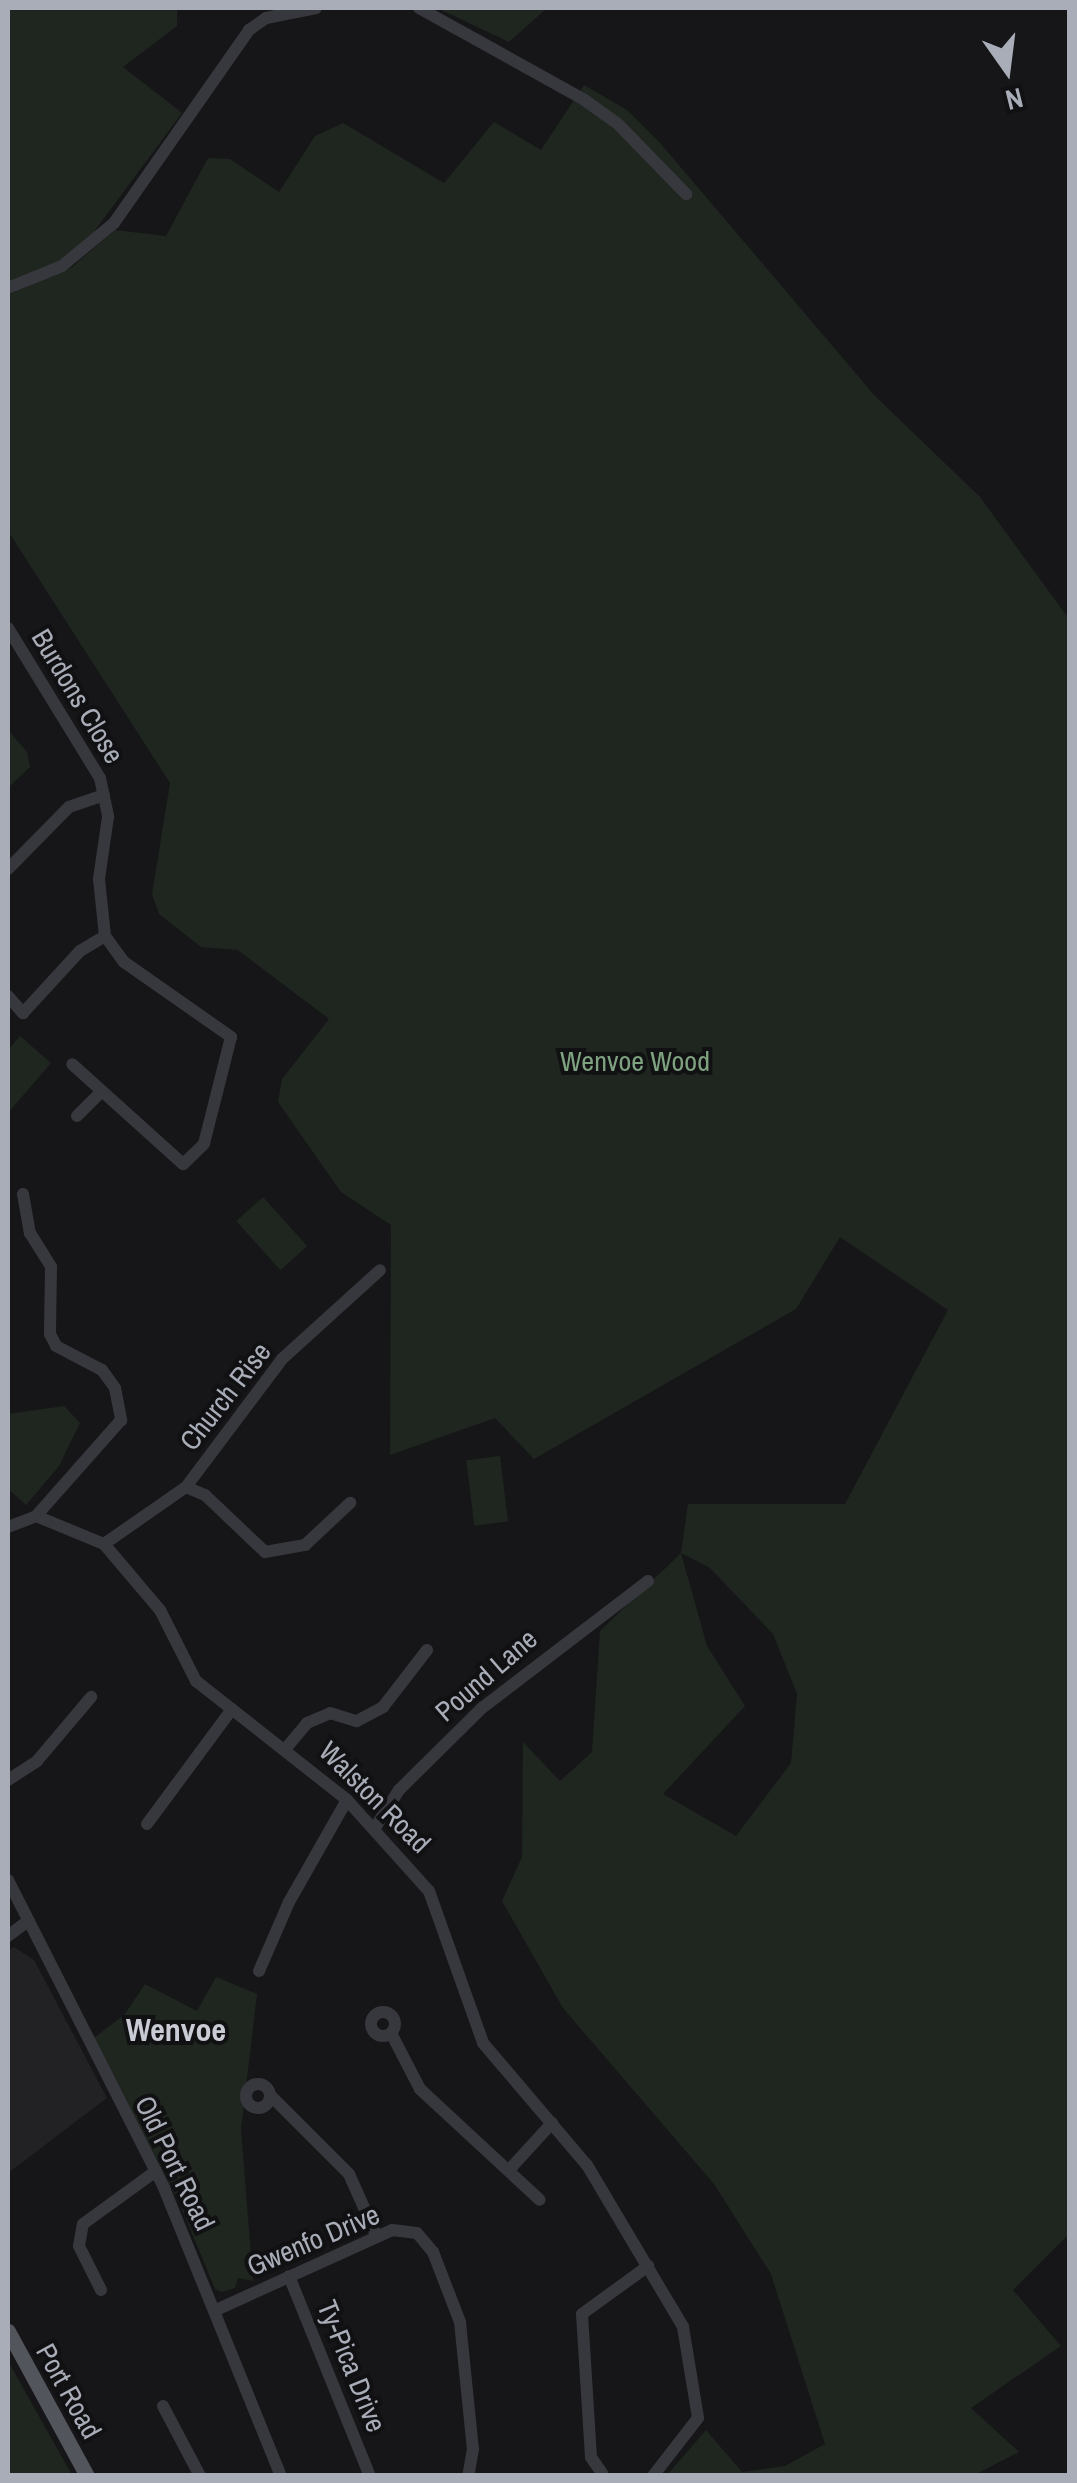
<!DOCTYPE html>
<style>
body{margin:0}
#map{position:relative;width:1077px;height:2483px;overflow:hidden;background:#161618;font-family:"Archivo Narrow",sans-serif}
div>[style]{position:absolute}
.built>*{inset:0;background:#222225}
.green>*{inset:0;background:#1e261f;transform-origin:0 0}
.minor>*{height:12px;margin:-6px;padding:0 6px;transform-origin:6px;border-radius:6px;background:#37383d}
.minor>.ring{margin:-6px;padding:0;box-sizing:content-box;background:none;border:12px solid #37383d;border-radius:50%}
.major>*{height:15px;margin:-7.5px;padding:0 7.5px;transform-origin:7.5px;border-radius:7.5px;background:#53555c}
span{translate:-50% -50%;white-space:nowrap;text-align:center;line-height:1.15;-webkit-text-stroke:8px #111113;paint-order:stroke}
.street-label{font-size:28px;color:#a8adb8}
.park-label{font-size:28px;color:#7fa381}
.quarter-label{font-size:32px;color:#c9ccd4;font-weight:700}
.frame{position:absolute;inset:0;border:10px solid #a8adb8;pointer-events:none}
.north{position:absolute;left:957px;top:20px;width:100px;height:100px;-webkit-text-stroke:8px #111113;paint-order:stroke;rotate:166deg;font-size:28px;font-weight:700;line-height:40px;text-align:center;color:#a8adb8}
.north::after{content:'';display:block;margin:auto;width:35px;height:45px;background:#a8adb8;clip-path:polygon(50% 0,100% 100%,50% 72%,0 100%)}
</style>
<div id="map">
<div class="built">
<i style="clip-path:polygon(14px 1947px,34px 1960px,107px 2098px,8px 2173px,8px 1951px)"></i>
</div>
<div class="green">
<i style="clip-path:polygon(8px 8px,177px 8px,177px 26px,123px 67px,182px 113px,87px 241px,61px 263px,8px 283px)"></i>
<i style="clip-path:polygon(437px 8px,547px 8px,509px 42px)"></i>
<i style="clip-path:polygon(evenodd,584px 85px,627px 110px,661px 144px,875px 396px,980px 497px,1069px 619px,1069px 2234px,1013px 2290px,1061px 2346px,971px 2408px,1019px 2452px,974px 2475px,667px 2475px,706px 2430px,742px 2472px,785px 2466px,825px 2444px,771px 2274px,714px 2184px,563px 2008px,502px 1901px,522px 1857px,523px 1742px,560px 1781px,592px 1752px,600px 1631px,681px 1553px,688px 1504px,845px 1504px,948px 1310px,840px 1237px,796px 1309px,534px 1459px,495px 1418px,390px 1455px,391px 1225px,341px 1192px,278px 1102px,282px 1079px,329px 1019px,238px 950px,201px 947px,159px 914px,152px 894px,170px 783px,8px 531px,8px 295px,72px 267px,115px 230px,166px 236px,208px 158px,230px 159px,279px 192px,315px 136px,343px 123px,444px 183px,494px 122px,541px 150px,584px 85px,681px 1553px,710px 1568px,773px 1634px,797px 1694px,791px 1763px,736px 1836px,663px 1794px,745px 1706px,707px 1646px,681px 1553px)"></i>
<i style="clip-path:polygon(8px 730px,27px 752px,30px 767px,8px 788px)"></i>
<i style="clip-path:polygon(20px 1036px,51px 1063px,8px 1113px,8px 1050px)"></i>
<i style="left:263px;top:1197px;width:66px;height:36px;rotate:48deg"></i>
<i style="clip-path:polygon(64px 1406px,80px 1423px,59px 1466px,26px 1505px,8px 1489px,8px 1414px)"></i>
<i style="left:500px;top:1456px;width:66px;height:34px;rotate:83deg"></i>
<i style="clip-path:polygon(216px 1977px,257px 1994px,241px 2129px,253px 2281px,238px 2278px,235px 2288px,222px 2292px,215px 2289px,182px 2209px,94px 2038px,125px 2014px,145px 1984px,197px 2011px)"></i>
<i style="clip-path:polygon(8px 2361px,72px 2475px,8px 2475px)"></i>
</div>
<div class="minor">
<i style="left:419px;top:8px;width:188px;rotate:29deg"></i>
<i style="left:583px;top:99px;width:43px;rotate:35.5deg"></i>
<i style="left:618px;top:124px;width:98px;rotate:45.8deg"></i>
<i style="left:8px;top:288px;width:58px;rotate:-22.2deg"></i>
<i style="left:62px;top:266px;width:67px;rotate:-39.6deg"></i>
<i style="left:114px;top:223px;width:236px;rotate:-55deg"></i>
<i style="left:249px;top:30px;width:21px;rotate:-35deg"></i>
<i style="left:266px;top:18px;width:51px;rotate:-11.3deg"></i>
<i style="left:8px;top:628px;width:176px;rotate:58.5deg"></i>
<i style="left:100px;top:778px;width:40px;rotate:78deg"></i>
<i style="left:108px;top:817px;width:63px;rotate:98.3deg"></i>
<i style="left:99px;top:879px;width:57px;rotate:84deg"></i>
<i style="left:105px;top:936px;width:32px;rotate:54deg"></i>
<i style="left:124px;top:962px;width:131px;rotate:35deg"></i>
<i style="left:231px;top:1037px;width:110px;rotate:104.2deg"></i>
<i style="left:204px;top:1144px;width:29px;rotate:136deg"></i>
<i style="left:183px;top:1164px;width:149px;rotate:-138deg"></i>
<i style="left:8px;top:869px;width:87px;rotate:-45.5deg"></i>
<i style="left:69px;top:807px;width:37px;rotate:-19deg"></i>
<i style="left:8px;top:996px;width:23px;rotate:49deg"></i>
<i style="left:23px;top:1013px;width:84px;rotate:-47.4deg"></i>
<i style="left:80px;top:951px;width:29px;rotate:-31deg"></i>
<i style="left:77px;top:1116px;width:34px;rotate:-45deg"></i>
<i style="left:23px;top:1194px;width:40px;rotate:80deg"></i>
<i style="left:30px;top:1233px;width:40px;rotate:58deg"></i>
<i style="left:51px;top:1267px;width:67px;rotate:90.9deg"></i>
<i style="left:50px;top:1334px;width:13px;rotate:63deg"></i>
<i style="left:56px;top:1346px;width:52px;rotate:27.6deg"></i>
<i style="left:102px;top:1370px;width:22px;rotate:54deg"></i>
<i style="left:115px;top:1388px;width:33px;rotate:79deg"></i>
<i style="left:121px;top:1420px;width:128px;rotate:131.5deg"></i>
<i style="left:186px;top:1487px;width:21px;rotate:23deg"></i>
<i style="left:205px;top:1495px;width:83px;rotate:43.5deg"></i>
<i style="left:265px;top:1552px;width:41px;rotate:-9.9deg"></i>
<i style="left:305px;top:1545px;width:62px;rotate:-43deg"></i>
<i style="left:8px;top:1527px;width:30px;rotate:-21deg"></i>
<i style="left:36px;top:1516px;width:74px;rotate:22.4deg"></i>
<i style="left:104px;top:1544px;width:87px;rotate:49.7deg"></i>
<i style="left:160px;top:1610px;width:80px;rotate:63.1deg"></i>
<i style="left:196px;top:1681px;width:192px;rotate:38.2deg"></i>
<i style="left:347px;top:1800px;width:122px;rotate:48deg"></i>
<i style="left:429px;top:1891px;width:161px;rotate:70.4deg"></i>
<i style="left:483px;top:2043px;width:160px;rotate:49.6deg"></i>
<i style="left:587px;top:2165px;width:188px;rotate:59.3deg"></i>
<i style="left:683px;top:2327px;width:92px;rotate:80.6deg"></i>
<i style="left:698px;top:2418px;width:73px;rotate:127.8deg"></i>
<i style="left:104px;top:1544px;width:100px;rotate:-34.8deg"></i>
<i style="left:186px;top:1487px;width:160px;rotate:-53.1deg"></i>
<i style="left:282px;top:1359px;width:132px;rotate:-42.2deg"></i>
<i style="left:287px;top:1747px;width:31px;rotate:-50deg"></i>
<i style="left:307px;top:1723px;width:25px;rotate:-23deg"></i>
<i style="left:330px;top:1713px;width:28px;rotate:17deg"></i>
<i style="left:357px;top:1721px;width:30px;rotate:-28deg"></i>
<i style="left:383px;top:1707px;width:72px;rotate:-52.3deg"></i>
<i style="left:8px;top:1780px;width:35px;rotate:-33deg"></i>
<i style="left:37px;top:1761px;width:84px;rotate:-49.8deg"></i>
<i style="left:147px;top:1824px;width:143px;rotate:-53.5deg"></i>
<i style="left:376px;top:1826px;width:43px;rotate:-57.4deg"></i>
<i style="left:399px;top:1790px;width:117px;rotate:-44.7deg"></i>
<i style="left:482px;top:1708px;width:209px;rotate:-37.4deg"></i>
<i style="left:8px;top:1880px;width:345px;rotate:63.1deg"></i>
<i style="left:164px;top:2188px;width:311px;rotate:67.9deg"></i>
<i style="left:8px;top:1936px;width:21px;rotate:-37deg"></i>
<i style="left:259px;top:1971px;width:75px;rotate:-66.5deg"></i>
<i style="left:289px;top:1902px;width:117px;rotate:-60.4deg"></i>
<i class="ring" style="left:371px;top:2012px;width:12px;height:12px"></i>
<i style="left:391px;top:2033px;width:63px;rotate:62.6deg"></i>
<i style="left:420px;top:2089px;width:163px;rotate:42.8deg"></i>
<i class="ring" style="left:246px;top:2084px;width:12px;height:12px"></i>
<i style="left:271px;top:2096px;width:110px;rotate:45deg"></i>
<i style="left:349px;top:2174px;width:69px;rotate:66deg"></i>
<i style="left:509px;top:2170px;width:64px;rotate:-47.5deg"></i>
<i style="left:289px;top:2276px;width:216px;rotate:68deg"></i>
<i style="left:101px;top:2290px;width:49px;rotate:-116.6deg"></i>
<i style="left:79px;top:2246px;width:22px;rotate:-80deg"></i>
<i style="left:83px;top:2224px;width:90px;rotate:-36deg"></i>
<i style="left:216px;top:2310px;width:193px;rotate:-24.4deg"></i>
<i style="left:392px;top:2230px;width:25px;rotate:7deg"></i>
<i style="left:417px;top:2233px;width:25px;rotate:50deg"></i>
<i style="left:433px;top:2252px;width:75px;rotate:68.9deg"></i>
<i style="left:460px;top:2322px;width:128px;rotate:84.2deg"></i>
<i style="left:473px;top:2449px;width:27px;rotate:100deg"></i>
<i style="left:163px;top:2406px;width:79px;rotate:62.1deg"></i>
<i style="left:602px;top:2473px;width:19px;rotate:-125deg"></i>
<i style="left:591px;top:2457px;width:143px;rotate:-93.6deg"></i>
<i style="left:582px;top:2314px;width:82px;rotate:-36deg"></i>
</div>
<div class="major">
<i style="left:8px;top:2331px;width:165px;rotate:61.4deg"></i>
</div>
<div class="street-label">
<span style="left:78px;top:696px;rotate:59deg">Burdons Close</span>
<span style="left:225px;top:1396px;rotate:-52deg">Church Rise</span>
<span style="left:486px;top:1675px;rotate:-41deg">Pound Lane</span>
<span style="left:375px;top:1797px;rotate:45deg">Walston Road</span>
<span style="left:175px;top:2163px;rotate:64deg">Old Port Road</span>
<span style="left:313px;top:2240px;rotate:-23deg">Gwenfo Drive</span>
<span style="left:352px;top:2366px;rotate:68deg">Ty-Pica Drive</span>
<span style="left:69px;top:2391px;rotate:61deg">Port Road</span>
</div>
<div class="park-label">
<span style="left:635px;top:1061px">Wenvoe Wood</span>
</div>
<div class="quarter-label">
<span style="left:176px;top:2030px">Wenvoe</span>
</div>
<div class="frame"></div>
<div class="north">N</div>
</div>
